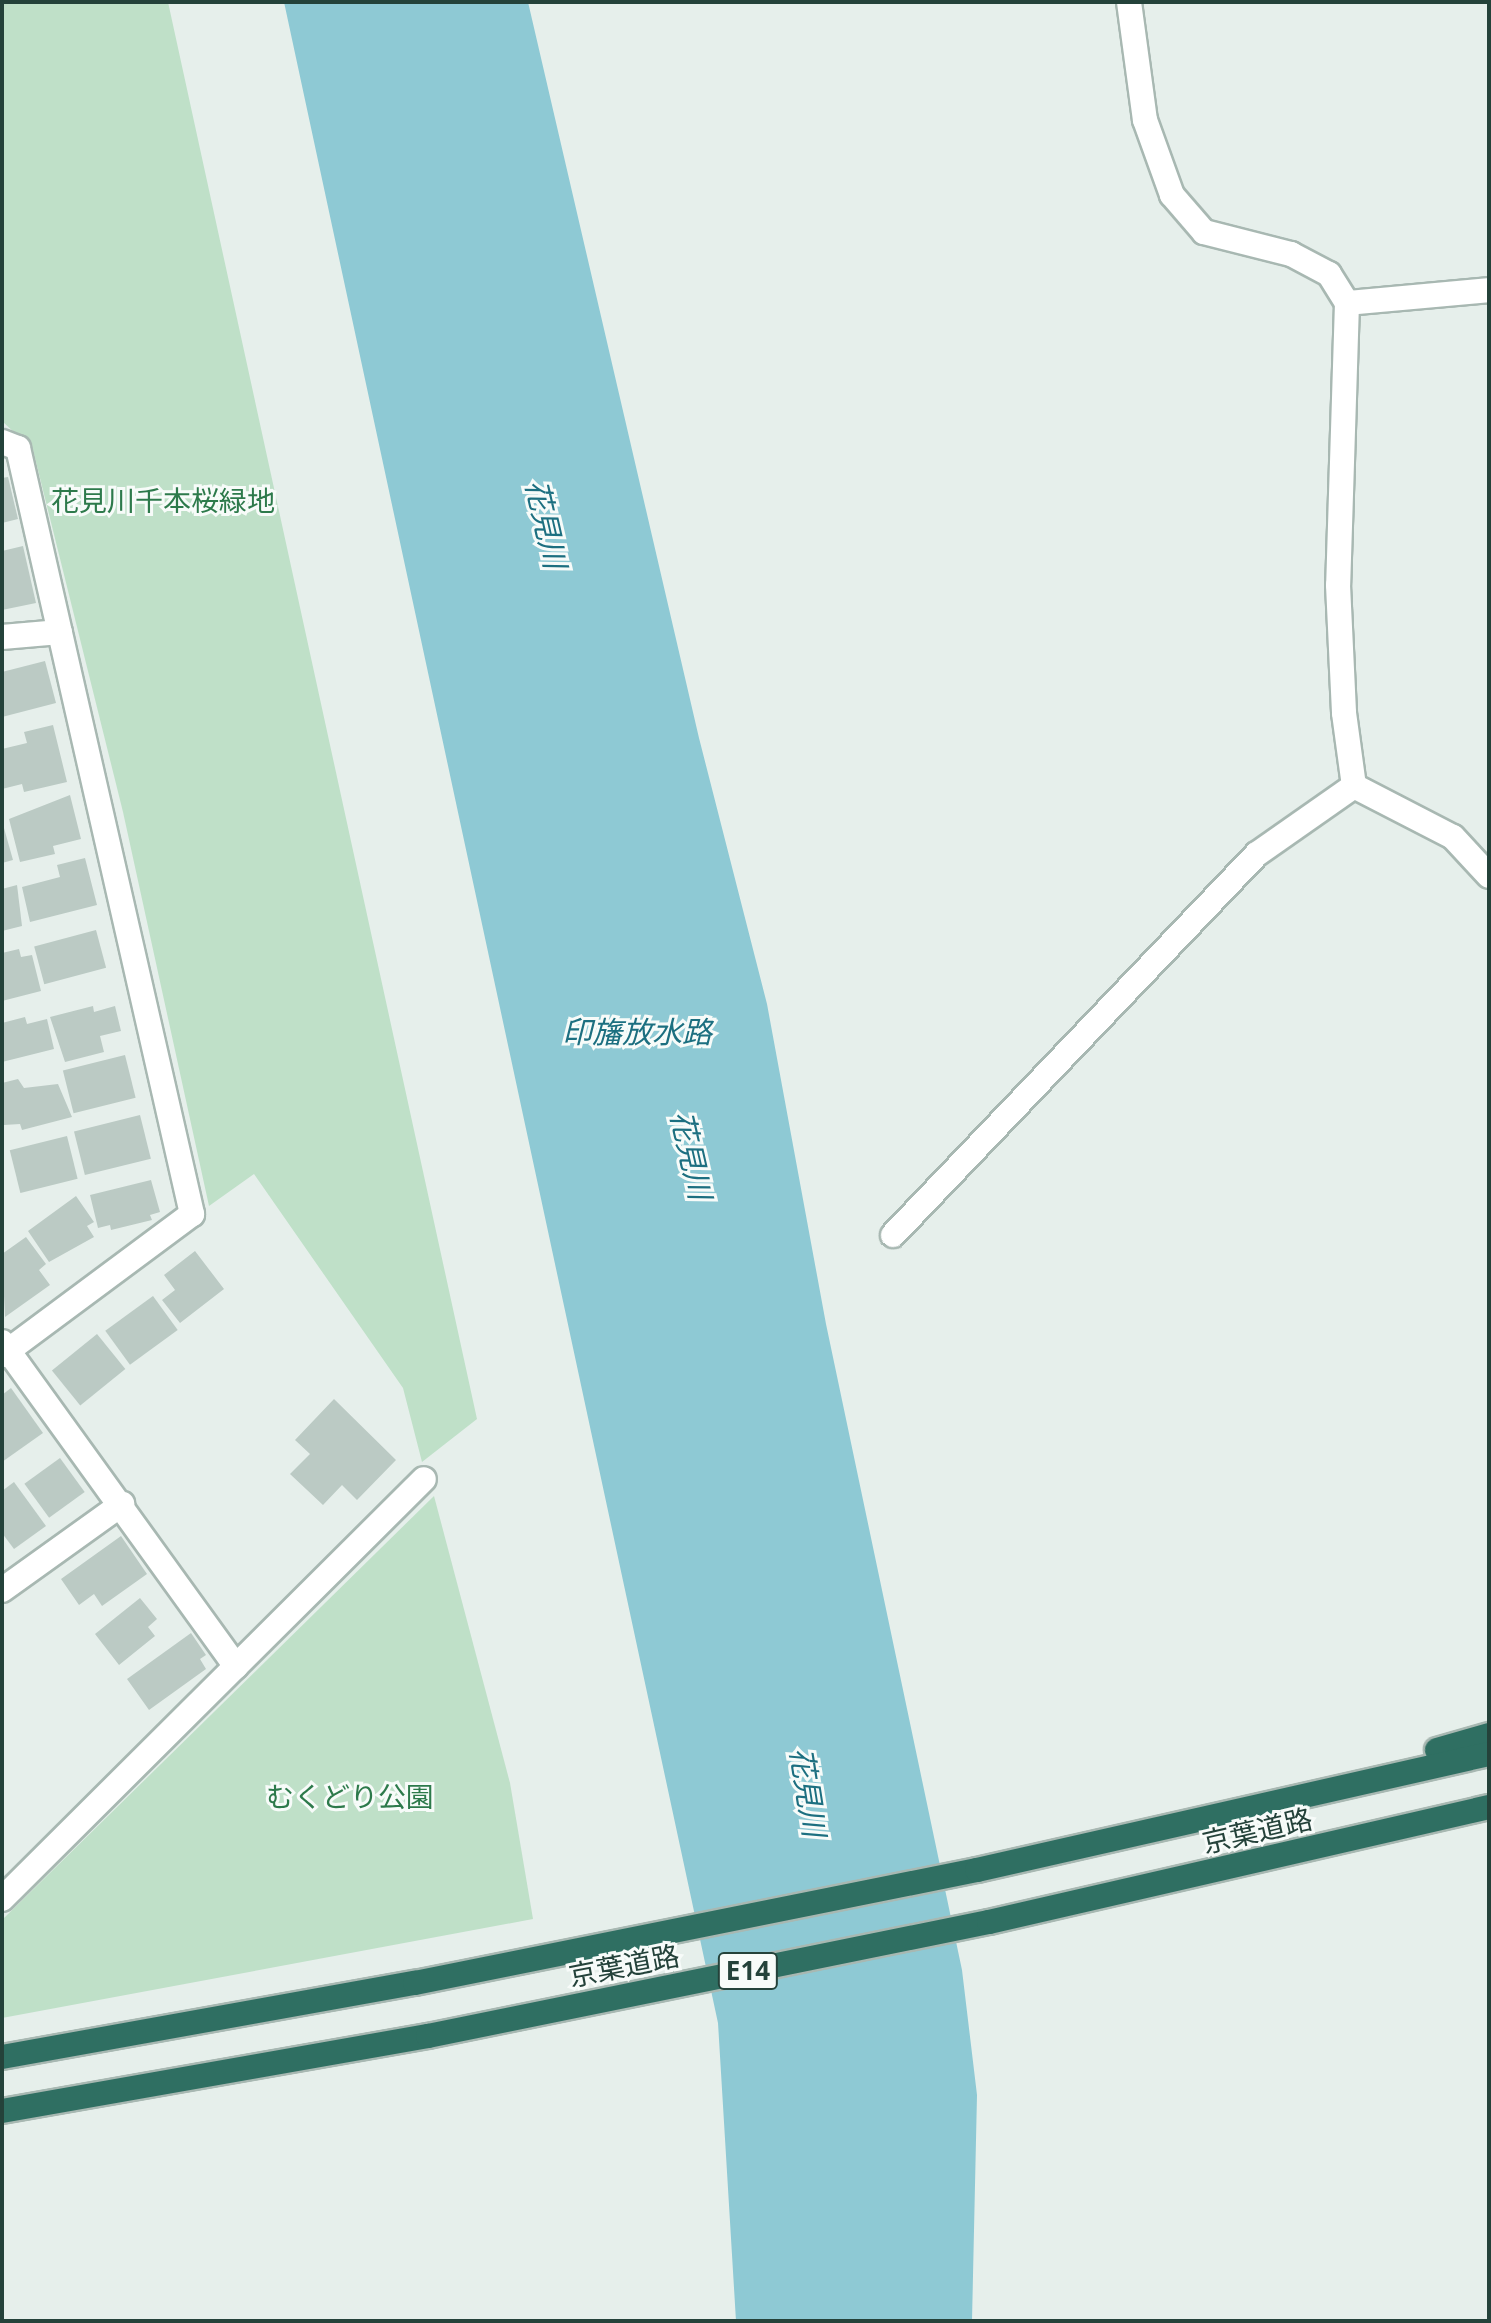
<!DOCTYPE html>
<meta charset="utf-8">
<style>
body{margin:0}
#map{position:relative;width:1491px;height:2323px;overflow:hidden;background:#e6efeb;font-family:"Noto Sans","Noto Sans JP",sans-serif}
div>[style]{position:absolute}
.green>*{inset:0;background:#bfe0c8}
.water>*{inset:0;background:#8ec9d4}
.building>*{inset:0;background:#bbcac4;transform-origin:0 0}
.roads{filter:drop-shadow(2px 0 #a8b8b2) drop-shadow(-2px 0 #a8b8b2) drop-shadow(0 2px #a8b8b2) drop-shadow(0 -2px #a8b8b2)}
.minor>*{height:24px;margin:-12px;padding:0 12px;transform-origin:12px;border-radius:12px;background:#fff}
.motorway>*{height:24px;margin:-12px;padding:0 12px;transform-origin:12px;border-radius:12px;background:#2f6f62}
span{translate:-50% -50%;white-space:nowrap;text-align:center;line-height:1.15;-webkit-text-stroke:6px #f7fbf9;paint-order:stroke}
.shield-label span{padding:2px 6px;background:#f7fbf9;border:2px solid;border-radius:6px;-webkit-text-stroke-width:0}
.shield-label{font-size:26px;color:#24423a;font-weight:700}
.park-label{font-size:28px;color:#2d7a4b}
.street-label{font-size:28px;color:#24423a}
.water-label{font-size:30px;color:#1c6f80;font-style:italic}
.frame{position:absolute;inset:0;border:4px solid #24423a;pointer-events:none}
</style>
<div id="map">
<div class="green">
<i style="clip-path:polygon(2px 2px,168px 2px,477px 1419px,422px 1462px,403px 1388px,254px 1174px,209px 1206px,123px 812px,33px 450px,2px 421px)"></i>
<i style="clip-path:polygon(434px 1496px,510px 1783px,533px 1919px,2px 2018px,2px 1920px)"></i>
</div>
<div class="water">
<i style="clip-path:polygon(284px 2px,528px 2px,699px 738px,767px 1004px,826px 1324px,962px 1970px,977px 2095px,972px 2321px,736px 2321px,718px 2023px)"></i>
</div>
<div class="building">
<i style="clip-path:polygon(8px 477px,18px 519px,2px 523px,2px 478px)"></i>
<i style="clip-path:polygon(23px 546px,36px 603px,2px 610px,2px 551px)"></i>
<i style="clip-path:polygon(45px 661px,56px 703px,2px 717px,2px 672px)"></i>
<i style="clip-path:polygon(53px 725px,67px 782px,24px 792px,22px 784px,2px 789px,2px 749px,27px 743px,24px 732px)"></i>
<i style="clip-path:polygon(70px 795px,81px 839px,53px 846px,55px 854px,20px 862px,9px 819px)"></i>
<i style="clip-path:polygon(2px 821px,13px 860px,2px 863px)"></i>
<i style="clip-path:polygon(85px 858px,97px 905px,30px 922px,22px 887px,60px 877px,57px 865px)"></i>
<i style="clip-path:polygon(17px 885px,22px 926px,2px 931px,2px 889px)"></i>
<i style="left:96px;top:930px;width:39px;height:64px;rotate:75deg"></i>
<i style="clip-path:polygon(19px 949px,21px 957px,32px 955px,41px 991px,2px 1001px,2px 953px)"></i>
<i style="clip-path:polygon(93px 1006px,94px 1012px,115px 1006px,121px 1031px,100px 1036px,104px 1052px,65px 1062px,50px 1017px)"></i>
<i style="clip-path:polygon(25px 1017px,27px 1024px,47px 1019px,54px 1049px,2px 1062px,2px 1023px)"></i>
<i style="left:125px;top:1055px;width:44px;height:64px;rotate:76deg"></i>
<i style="clip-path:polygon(18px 1079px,24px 1088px,58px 1084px,72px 1117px,22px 1130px,20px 1124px,4px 1125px,2px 1083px)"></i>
<i style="left:140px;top:1115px;width:45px;height:68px;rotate:76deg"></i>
<i style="left:67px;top:1136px;width:44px;height:59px;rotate:76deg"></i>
<i style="clip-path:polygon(151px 1180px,160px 1212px,150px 1215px,152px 1220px,111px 1230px,110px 1225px,98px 1228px,90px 1195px)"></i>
<i style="clip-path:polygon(76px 1196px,94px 1222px,87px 1226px,94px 1237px,49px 1262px,28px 1231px)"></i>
<i style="clip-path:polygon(26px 1237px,46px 1264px,39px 1270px,50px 1285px,5px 1317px,2px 1254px)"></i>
<i style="clip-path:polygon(195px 1251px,224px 1289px,180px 1323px,162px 1300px,175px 1290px,164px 1275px)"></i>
<i style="left:153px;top:1296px;width:42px;height:59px;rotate:54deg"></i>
<i style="left:97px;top:1334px;width:45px;height:58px;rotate:51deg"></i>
<i style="clip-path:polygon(11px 1388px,43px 1433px,2px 1462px,2px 1395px)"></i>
<i style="clip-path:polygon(334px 1399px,396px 1460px,357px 1500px,342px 1485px,323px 1505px,290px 1474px,310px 1454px,295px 1440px)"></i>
<i style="left:60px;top:1458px;width:42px;height:44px;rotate:54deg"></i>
<i style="clip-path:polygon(14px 1482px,46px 1526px,14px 1549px,2px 1533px,2px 1491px)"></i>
<i style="clip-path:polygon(121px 1536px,147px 1574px,102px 1606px,94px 1594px,79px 1605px,61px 1579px)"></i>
<i style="clip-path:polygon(140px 1598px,157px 1619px,148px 1627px,155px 1636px,119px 1665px,95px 1634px)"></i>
<i style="clip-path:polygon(191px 1633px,206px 1655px,200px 1659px,206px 1669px,149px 1710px,127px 1679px)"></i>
</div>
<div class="roads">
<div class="minor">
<i style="left:1129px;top:2px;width:119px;rotate:82.3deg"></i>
<i style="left:1145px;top:120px;width:80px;rotate:70.2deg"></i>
<i style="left:1172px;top:195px;width:49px;rotate:49.1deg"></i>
<i style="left:1204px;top:232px;width:90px;rotate:14.2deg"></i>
<i style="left:1291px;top:254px;width:43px;rotate:27.8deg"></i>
<i style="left:1329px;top:274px;width:34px;rotate:58deg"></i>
<i style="left:1347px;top:303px;width:282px;rotate:91.8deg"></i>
<i style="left:1338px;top:585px;width:128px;rotate:87.3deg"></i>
<i style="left:1344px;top:713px;width:74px;rotate:82.2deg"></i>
<i style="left:1354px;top:786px;width:111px;rotate:27.3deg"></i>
<i style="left:1453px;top:837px;width:53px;rotate:47.3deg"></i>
<i style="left:1347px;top:303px;width:143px;rotate:-5.2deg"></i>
<i style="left:2px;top:442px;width:17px;rotate:21deg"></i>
<i style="left:18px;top:448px;width:786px;rotate:77.2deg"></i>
<i style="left:192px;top:1214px;width:237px;rotate:143.4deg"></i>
<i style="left:2px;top:637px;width:58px;rotate:-4.9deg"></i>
<i style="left:893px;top:1235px;width:527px;rotate:-46.31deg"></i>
<i style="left:1257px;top:854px;width:118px;rotate:-35deg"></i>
<i style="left:2px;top:1342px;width:400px;rotate:54.2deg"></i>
<i style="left:2px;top:1590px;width:148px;rotate:-35.6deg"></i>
<i style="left:2px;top:1899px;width:595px;rotate:-44.86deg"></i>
</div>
<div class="motorway">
<i style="left:1437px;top:1750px;width:54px;rotate:-16.1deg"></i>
<i style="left:2px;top:2057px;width:420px;rotate:-10.2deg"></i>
<i style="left:415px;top:1983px;width:573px;rotate:-11.37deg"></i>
<i style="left:977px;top:1870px;width:525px;rotate:-12.77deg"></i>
<i style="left:2px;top:2111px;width:433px;rotate:-10deg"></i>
<i style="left:428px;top:2036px;width:572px;rotate:-11.49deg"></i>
<i style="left:989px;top:1922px;width:513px;rotate:-12.95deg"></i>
</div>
</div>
<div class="shield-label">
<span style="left:748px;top:1971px">E14</span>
</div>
<div class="park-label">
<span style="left:163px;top:500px">花見川千本桜緑地</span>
<span style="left:350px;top:1796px">むくどり公園</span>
</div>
<div class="street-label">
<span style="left:1257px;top:1830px;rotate:-13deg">京葉道路</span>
<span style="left:624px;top:1965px;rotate:-11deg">京葉道路</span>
</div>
<div class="water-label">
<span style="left:546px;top:524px;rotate:77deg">花見川</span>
<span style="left:637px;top:1032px">印旛放水路</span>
<span style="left:691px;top:1155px;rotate:77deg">花見川</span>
<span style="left:808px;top:1792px;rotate:81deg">花見川</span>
</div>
<div class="frame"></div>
</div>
